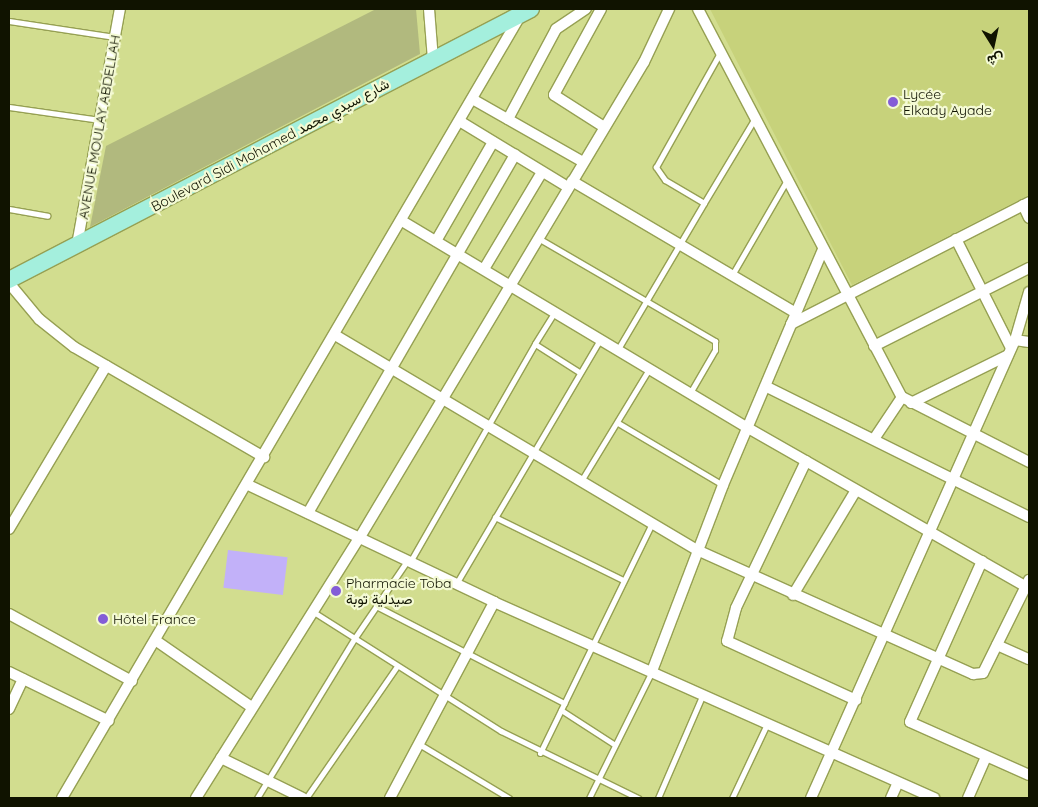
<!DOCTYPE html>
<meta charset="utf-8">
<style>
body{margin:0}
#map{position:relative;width:1038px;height:807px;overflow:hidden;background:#d2dd8f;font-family:Quicksand,Vazirmatn,sans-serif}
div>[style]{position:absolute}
.built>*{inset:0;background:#c7d27b}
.green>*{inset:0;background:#b1b97e}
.building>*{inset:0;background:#c2b1f9;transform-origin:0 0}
.roads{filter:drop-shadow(1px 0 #96a053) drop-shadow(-1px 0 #96a053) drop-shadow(0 1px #96a053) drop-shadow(0 -1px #96a053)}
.lane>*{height:5px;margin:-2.5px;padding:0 2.5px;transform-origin:2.5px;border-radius:2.5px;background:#fff}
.street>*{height:10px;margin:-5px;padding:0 5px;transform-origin:5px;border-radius:5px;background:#fff}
.primary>*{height:16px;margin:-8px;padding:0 8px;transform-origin:8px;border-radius:8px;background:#a4efdd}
.dots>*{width:14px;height:14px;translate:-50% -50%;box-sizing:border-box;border:2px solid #f4fad4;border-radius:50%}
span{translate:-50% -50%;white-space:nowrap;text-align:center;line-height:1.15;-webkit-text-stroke:4.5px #f4fad4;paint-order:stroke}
.poi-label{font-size:14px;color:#101300}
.left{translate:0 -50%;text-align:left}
.street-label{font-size:14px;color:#101300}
.frame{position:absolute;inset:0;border:10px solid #101300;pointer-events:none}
.north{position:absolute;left:968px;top:20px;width:50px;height:50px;-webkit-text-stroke:4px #f4fad4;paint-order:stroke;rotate:170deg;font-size:14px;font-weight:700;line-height:20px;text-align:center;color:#101300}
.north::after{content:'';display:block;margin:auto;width:18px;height:22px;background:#101300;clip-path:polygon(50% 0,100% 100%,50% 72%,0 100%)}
</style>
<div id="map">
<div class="built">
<i style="clip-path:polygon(710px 9px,1029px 9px,1029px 195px,852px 285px)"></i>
</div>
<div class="green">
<i style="clip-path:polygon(376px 9px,416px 9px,420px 54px,90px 227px,106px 146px)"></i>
</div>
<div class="building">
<i style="left:228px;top:550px;width:60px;height:38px;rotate:7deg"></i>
</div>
<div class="roads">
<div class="lane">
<i style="left:9px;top:21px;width:107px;rotate:8.6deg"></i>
<i style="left:9px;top:107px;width:92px;rotate:8.1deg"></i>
<i style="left:704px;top:203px;width:99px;rotate:-59deg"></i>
<i style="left:9px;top:209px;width:39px;rotate:10deg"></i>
<i style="left:538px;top:238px;width:205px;rotate:30.2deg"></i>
<i style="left:715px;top:341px;width:9px;rotate:90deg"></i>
<i style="left:715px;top:350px;width:50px;rotate:120.2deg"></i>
<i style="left:732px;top:275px;width:110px;rotate:-59.9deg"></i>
<i style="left:554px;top:313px;width:36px;rotate:122deg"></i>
<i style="left:535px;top:344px;width:52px;rotate:32.5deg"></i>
<i style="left:618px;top:349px;width:169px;rotate:-59.5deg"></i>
<i style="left:704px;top:203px;width:45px;rotate:-149.5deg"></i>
<i style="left:665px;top:180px;width:16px;rotate:-125deg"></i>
<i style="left:656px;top:167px;width:131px;rotate:-60.7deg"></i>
<i style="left:618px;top:423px;width:122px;rotate:30.6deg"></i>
<i style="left:581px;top:481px;width:131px;rotate:-58.7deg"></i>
<i style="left:495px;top:517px;width:143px;rotate:26.2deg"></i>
<i style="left:410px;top:562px;width:251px;rotate:-60.2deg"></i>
<i style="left:456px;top:584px;width:283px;rotate:-59.5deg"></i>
<i style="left:376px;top:606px;width:212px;rotate:27.3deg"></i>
<i style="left:312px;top:611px;width:224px;rotate:32.4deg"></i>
<i style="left:501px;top:731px;width:153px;rotate:26.1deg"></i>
<i style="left:561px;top:710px;width:64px;rotate:32.9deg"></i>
<i style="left:419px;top:744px;width:105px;rotate:31deg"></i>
<i style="left:540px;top:753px;width:254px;rotate:-64deg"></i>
<i style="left:257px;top:798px;width:186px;rotate:-58.6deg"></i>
<i style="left:354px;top:639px;width:94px;rotate:-55.8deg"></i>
<i style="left:306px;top:798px;width:160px;rotate:-55.4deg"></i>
<i style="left:589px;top:798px;width:142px;rotate:-63.6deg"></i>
<i style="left:658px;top:798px;width:113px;rotate:-66.6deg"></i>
<i style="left:732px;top:798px;width:82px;rotate:-64.7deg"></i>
</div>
<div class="street">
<i style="left:429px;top:9px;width:51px;rotate:85.5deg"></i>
<i style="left:601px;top:9px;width:98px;rotate:118.7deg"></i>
<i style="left:554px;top:95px;width:59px;rotate:32.6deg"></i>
<i style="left:698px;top:9px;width:438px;rotate:62.3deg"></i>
<i style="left:902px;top:397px;width:143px;rotate:27.1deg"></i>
<i style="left:474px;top:100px;width:125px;rotate:29.6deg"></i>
<i style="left:508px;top:119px;width:102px;rotate:-61.9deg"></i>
<i style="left:556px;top:29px;width:36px;rotate:-34deg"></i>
<i style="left:461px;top:122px;width:125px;rotate:31.3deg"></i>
<i style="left:572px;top:181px;width:260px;rotate:30.5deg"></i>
<i style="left:1023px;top:205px;width:14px;rotate:65deg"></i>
<i style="left:402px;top:221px;width:403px;rotate:30.9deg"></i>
<i style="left:748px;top:428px;width:323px;rotate:29.7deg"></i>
<i style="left:956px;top:239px;width:122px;rotate:63.2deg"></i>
<i style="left:436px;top:241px;width:114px;rotate:-60.1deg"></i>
<i style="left:77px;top:245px;width:240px;rotate:-79.7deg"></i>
<i style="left:484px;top:269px;width:113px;rotate:-59.1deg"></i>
<i style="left:9px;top:283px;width:47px;rotate:50.2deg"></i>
<i style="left:39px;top:319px;width:45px;rotate:38.7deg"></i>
<i style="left:74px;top:347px;width:220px;rotate:30.1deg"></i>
<i style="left:791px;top:324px;width:267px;rotate:-27.1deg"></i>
<i style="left:335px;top:335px;width:421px;rotate:30.7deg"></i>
<i style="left:697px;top:550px;width:303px;rotate:24.2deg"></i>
<i style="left:973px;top:674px;width:10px;rotate:-6deg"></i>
<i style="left:983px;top:673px;width:104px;rotate:-63.7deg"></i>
<i style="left:1015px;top:340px;width:14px;rotate:8deg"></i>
<i style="left:874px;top:346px;width:174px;rotate:-26.7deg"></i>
<i style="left:767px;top:387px;width:292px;rotate:26.4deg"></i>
<i style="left:911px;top:403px;width:108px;rotate:-26.3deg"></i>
<i style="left:874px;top:439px;width:50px;rotate:-56.3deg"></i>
<i style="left:806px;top:461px;width:163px;rotate:115.5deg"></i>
<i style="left:736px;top:608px;width:34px;rotate:105deg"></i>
<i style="left:727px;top:641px;width:142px;rotate:24.6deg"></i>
<i style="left:248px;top:485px;width:272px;rotate:25.4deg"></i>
<i style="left:494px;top:602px;width:482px;rotate:24deg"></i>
<i style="left:308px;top:513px;width:414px;rotate:-60deg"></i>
<i style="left:9px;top:529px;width:190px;rotate:-59.2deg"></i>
<i style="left:982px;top:561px;width:176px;rotate:114.1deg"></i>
<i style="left:910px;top:722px;width:130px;rotate:24deg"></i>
<i style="left:793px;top:595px;width:122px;rotate:-59deg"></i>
<i style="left:9px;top:614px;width:140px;rotate:28.6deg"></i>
<i style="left:155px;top:640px;width:116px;rotate:34.8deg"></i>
<i style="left:997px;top:645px;width:35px;rotate:24deg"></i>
<i style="left:652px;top:671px;width:199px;rotate:-69.1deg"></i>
<i style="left:723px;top:485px;width:256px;rotate:-67deg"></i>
<i style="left:9px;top:672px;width:111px;rotate:26.1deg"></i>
<i style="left:9px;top:709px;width:33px;rotate:-65deg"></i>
<i style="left:221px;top:758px;width:91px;rotate:26deg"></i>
<i style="left:62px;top:798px;width:906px;rotate:-59.64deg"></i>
<i style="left:196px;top:798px;width:308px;rotate:-57.9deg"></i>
<i style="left:360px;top:537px;width:553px;rotate:-59.13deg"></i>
<i style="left:644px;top:62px;width:59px;rotate:-64.7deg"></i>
<i style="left:390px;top:798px;width:222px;rotate:-62deg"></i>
<i style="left:811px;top:798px;width:501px;rotate:-65.99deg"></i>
<i style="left:1015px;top:340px;width:50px;rotate:-73.7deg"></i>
<i style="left:891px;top:798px;width:17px;rotate:-66deg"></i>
<i style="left:968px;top:798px;width:45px;rotate:-66.3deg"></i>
</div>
<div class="primary">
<i style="left:9px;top:280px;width:588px;rotate:-27.44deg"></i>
</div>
</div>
<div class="dots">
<i style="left:893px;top:102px;background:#845dd7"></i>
<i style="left:336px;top:591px;background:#845dd7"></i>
<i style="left:103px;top:619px;background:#845dd7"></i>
</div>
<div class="poi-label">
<span class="left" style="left:903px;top:102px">Lycée<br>Elkady Ayade</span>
<span class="left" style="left:346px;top:591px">Pharmacie Toba<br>صيدلية توبة</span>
<span class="left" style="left:113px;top:619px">Hôtel France</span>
</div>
<div class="street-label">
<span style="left:99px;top:127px;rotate:-80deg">AVENUE MOULAY ABDELLAH</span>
<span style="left:270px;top:145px;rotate:-28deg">Boulevard Sidi Mohamed شارع سيدي محمد</span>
</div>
<div class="frame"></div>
<div class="north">ش</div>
</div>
